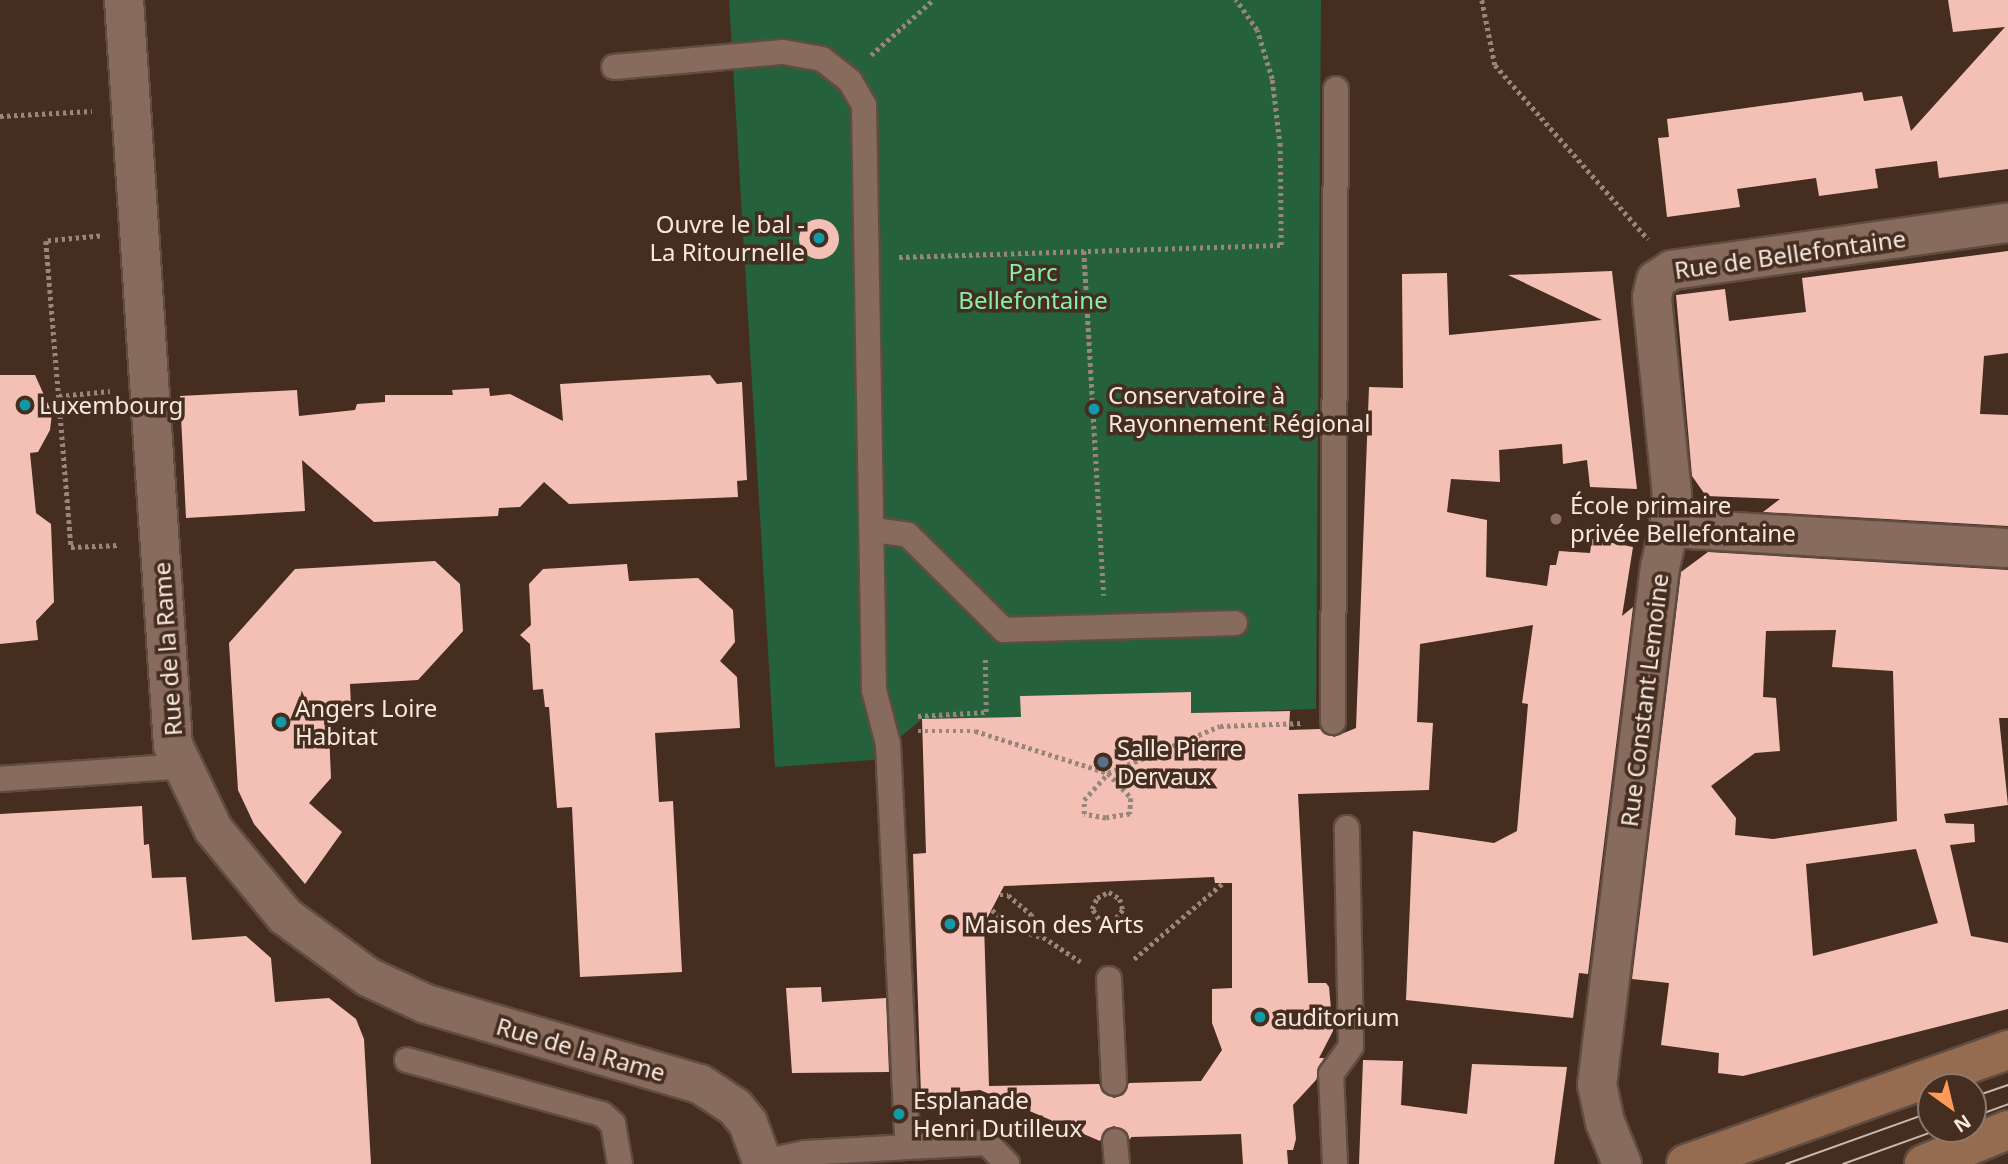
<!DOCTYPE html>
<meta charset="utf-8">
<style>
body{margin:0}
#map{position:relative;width:2008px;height:1164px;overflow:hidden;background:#452d20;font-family:"Noto Sans",sans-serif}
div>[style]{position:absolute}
.green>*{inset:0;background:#24613c}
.building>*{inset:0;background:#f4c0b5}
.round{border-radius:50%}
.path>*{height:4.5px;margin-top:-2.25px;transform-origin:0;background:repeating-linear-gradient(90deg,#99867b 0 3.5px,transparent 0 7px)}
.roads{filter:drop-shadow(2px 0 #604c40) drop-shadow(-2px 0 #604c40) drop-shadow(0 2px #604c40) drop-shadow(0 -2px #604c40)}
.service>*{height:24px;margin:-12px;padding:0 12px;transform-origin:12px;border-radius:12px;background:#876c5d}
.minor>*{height:38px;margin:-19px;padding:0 19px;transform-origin:19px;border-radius:19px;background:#876c5d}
.secondary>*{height:38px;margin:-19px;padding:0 19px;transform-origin:19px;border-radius:19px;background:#966c50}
.tram>*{height:2px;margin:-1px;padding:0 1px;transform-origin:1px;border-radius:1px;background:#c9b8ae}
.dots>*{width:19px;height:19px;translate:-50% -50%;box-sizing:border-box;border:4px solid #452d20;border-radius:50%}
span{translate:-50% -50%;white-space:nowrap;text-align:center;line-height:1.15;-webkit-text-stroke:7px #452d20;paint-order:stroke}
.poi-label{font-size:24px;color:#f8e9e0}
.right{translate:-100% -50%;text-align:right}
.left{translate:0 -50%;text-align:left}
.street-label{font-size:24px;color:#f8e9e0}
.park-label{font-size:24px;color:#87eeac}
.north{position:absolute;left:1917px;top:1073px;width:70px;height:70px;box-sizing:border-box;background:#452d20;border:2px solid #8d786d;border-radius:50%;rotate:146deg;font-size:19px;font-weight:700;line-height:28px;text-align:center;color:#f8e9e0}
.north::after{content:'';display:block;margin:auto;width:24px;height:32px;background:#fe9b59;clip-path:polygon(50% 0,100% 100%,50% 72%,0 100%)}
</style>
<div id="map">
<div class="green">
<i style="clip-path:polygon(729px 0,1321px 0,1316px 709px,1191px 713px,1190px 692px,1021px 696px,1021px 717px,922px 719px,873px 760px,775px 767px)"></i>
</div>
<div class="building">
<i style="clip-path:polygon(1948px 0,2008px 0,2008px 169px,1939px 178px,1937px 161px,1875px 169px,1878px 188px,1819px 196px,1816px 178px,1737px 189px,1740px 207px,1667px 217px,1658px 138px,1669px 137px,1667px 119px,1862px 92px,1864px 101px,1902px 96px,1911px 131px,2005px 27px,1953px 32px)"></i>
<i class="round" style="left:799px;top:219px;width:40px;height:40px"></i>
<i style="clip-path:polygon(2008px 251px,2008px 353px,1984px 356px,1980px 414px,2008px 415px,2008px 526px,1763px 512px,1780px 499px,1706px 496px,1692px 476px,1676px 295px,1725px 289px,1729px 321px,1806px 312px,1802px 278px)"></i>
<i style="clip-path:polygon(evenodd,1612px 271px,1637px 489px,1590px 487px,1587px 460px,1563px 464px,1562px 444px,1499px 450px,1500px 482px,1451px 479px,1447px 512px,1487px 520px,1486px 577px,1547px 586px,1550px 565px,1556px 565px,1559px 551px,1590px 553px,1592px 539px,1633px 547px,1622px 616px,1633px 607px,1588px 974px,1579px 973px,1573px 1018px,1406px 1000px,1413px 831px,1494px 843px,1517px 831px,1528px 704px,1522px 703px,1533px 625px,1420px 644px,1417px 722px,1433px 723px,1429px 790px,1298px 794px,1308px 983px,1326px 983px,1329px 987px,1333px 1031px,1319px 1058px,1324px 1058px,1316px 1080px,1293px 1105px,1296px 1139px,1293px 1150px,1287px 1150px,1288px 1164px,1243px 1164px,1241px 1134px,1131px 1137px,1130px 1140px,1127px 1132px,1114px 1126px,1106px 1129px,1100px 1141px,980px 1090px,921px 1095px,913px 854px,926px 853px,922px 719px,1021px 717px,1020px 696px,1191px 692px,1191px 713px,1290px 711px,1289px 730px,1320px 729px,1334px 737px,1356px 728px,1369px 387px,1403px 388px,1402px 274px,1447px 273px,1449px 335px,1602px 320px,1508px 275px,1612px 271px,1214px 877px,1215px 883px,1232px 883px,1232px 988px,1212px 989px,1212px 1023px,1222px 1050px,1201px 1081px,1129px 1083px,1123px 1095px,1114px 1098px,1102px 1092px,1099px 1084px,989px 1086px,984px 924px,1004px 886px,1214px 877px)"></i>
<i style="clip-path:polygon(0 375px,35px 375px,52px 413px,50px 430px,38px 452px,30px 453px,36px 513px,51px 524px,54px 602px,36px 621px,38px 640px,0 644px)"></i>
<i style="clip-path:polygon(710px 375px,717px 384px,742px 382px,747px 480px,737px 481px,738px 497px,569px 504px,544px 482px,520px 507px,499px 508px,498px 516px,374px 522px,302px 460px,305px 511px,186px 518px,180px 396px,297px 390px,299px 416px,355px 410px,357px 404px,385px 402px,385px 395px,453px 395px,452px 390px,489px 388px,490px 396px,510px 394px,563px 421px,560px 384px)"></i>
<i style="clip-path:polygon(evenodd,1708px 552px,2008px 570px,2008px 718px,1999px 718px,2008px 805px,1944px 814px,1946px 823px,1974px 824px,1975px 842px,1950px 845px,1971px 936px,2008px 943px,2008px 1009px,1743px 1076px,1718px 1073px,1719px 1053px,1661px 1045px,1669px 983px,1632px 979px,1681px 572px,1708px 552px,1836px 630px,1832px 667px,1893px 671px,1897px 821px,1773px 839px,1735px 835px,1736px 818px,1711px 786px,1755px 753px,1780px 751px,1776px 698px,1763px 697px,1766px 631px,1836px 630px,1708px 552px,1916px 849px,1938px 923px,1813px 956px,1806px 864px,1916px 849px)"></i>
<i style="clip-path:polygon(435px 561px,460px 584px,463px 631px,418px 680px,350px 684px,351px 707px,328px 709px,331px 778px,309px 803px,342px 832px,305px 884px,254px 824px,238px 790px,229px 643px,295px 569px)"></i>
<i style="clip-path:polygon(627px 564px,629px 581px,698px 578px,733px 610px,735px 642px,720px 661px,737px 677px,740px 728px,655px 733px,659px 802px,673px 801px,682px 972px,580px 977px,572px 807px,557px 808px,549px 707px,545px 707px,543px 689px,533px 690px,530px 644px,520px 635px,531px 625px,529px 584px,543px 569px)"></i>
<i style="clip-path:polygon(142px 806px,144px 845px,149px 844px,152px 878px,186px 877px,192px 940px,246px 936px,271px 958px,275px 1002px,329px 998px,356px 1019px,364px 1039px,371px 1164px,0 1164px,0 814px)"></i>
<i style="clip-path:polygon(821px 987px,822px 1002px,886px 998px,889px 1072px,792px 1073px,786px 988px)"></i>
<i style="clip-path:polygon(1363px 1060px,1403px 1061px,1401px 1105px,1467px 1114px,1472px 1064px,1567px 1067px,1554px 1164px,1359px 1164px)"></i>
</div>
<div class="path">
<i style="left:1482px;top:0;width:66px;rotate:78.7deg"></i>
<i style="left:1495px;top:65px;width:232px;rotate:48.7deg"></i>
<i style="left:871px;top:55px;width:83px;rotate:-41.6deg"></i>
<i style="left:0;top:116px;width:92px;rotate:-3.1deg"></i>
<i style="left:100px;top:236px;width:54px;rotate:174.7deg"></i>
<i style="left:46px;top:241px;width:307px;rotate:85.3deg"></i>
<i style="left:71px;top:547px;width:49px;rotate:-2.3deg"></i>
<i style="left:1084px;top:251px;width:345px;rotate:86.7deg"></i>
<i style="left:899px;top:257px;width:382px;rotate:-1.8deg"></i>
<i style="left:1281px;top:245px;width:99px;rotate:-90.6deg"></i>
<i style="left:1280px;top:146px;width:67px;rotate:-96.8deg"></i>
<i style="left:1272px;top:79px;width:51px;rotate:-107deg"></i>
<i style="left:1257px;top:30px;width:37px;rotate:-125deg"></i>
<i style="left:59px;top:396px;width:51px;rotate:-5.6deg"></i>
<i style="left:918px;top:716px;width:68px;rotate:-3.4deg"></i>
<i style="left:986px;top:712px;width:56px;rotate:-91deg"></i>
<i style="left:918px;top:731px;width:57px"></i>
<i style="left:975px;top:731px;width:139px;rotate:17.5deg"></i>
<i style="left:1108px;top:773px;width:121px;rotate:-22.8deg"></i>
<i style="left:1220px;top:726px;width:82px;rotate:-2.1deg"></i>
<i style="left:1108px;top:773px;width:34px;rotate:47deg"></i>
<i style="left:1131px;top:798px;width:16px;rotate:94deg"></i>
<i style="left:1130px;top:814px;width:24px;rotate:171deg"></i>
<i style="left:1106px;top:818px;width:22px;rotate:-170deg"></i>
<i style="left:1084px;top:814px;width:14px;rotate:-90deg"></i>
<i style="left:1084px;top:800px;width:36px;rotate:-48deg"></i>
<i style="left:1109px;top:892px;width:13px;rotate:32deg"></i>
<i style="left:1120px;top:899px;width:11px;rotate:75deg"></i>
<i style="left:1123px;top:910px;width:27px;rotate:129deg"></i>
<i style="left:1106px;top:931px;width:26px;rotate:-122deg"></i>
<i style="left:1092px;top:909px;width:12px;rotate:-66deg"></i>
<i style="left:1097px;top:898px;width:13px;rotate:-27deg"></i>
<i style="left:1000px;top:895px;width:8px"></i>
<i style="left:1008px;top:895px;width:30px;rotate:40deg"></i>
<i style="left:1031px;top:914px;width:25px;rotate:61deg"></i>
<i style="left:992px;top:910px;width:31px;rotate:40deg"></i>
<i style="left:1016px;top:930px;width:28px;rotate:15deg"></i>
<i style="left:1043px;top:937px;width:45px;rotate:33.3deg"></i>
<i style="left:1134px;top:959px;width:117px;rotate:-40.5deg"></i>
</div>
<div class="roads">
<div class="service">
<i style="left:614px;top:67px;width:170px;rotate:-5.1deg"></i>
<i style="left:783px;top:52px;width:40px;rotate:10deg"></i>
<i style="left:822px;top:59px;width:36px;rotate:38deg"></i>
<i style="left:850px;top:81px;width:28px;rotate:60deg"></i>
<i style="left:864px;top:105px;width:585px;rotate:89.02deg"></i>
<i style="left:874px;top:690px;width:56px;rotate:75.5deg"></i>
<i style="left:888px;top:744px;width:403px;rotate:87.2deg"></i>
<i style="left:908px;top:1147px;width:103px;rotate:176.7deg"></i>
<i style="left:805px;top:1153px;width:44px;rotate:168.2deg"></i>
<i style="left:874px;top:530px;width:34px;rotate:8deg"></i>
<i style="left:908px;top:535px;width:135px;rotate:44.7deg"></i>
<i style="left:1004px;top:630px;width:231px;rotate:-1.7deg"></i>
<i style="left:1333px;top:722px;width:633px;rotate:-89.73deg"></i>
<i style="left:0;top:779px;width:184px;rotate:-4deg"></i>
<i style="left:1109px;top:979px;width:104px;rotate:87.2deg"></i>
<i style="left:407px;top:1060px;width:202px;rotate:15.5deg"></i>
<i style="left:602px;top:1114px;width:15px;rotate:42deg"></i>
<i style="left:613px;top:1124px;width:41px;rotate:80.1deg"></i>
<i style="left:1115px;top:1141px;width:23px;rotate:85deg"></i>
<i style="left:908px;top:1147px;width:79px;rotate:-2.9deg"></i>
<i style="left:987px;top:1143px;width:29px;rotate:46deg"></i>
<i style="left:1335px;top:1164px;width:90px;rotate:-92.5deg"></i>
<i style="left:1331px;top:1074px;width:34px;rotate:-54deg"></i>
<i style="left:1351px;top:1046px;width:218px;rotate:-91.1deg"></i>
</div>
<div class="minor">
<i style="left:124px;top:0;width:747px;rotate:86.24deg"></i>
<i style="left:173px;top:745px;width:93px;rotate:64.5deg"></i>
<i style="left:213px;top:829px;width:113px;rotate:50.4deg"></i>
<i style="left:285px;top:916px;width:103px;rotate:36.3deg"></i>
<i style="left:368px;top:977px;width:64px;rotate:25deg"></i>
<i style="left:426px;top:1004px;width:285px;rotate:16.3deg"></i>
<i style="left:700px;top:1084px;width:42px;rotate:33.3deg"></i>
<i style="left:735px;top:1107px;width:21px;rotate:51deg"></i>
<i style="left:748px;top:1123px;width:44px;rotate:69.9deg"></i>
<i style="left:1669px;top:528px;width:33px;rotate:-85deg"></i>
<i style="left:1672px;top:495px;width:199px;rotate:-95.8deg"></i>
<i style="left:1652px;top:297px;width:17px;rotate:-77deg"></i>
<i style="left:1656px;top:280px;width:19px;rotate:-32deg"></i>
<i style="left:1672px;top:270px;width:339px;rotate:-8deg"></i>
<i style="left:1622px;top:1164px;width:45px;rotate:-112deg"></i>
<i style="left:1605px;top:1122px;width:38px;rotate:-102deg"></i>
<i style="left:1597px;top:1085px;width:522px;rotate:-83.07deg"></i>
<i style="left:1660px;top:567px;width:40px;rotate:-77deg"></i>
<i style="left:1669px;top:528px;width:340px;rotate:3.4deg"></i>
</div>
<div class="secondary">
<i style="left:1686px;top:1164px;width:342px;rotate:-19.5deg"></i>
<i style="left:1924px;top:1164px;width:91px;rotate:-22deg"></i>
</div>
</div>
<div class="tram">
<i style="left:1973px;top:1097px;width:37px;rotate:-19deg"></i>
<i style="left:1973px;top:1117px;width:37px;rotate:-20deg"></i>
<i style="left:1786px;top:1164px;width:154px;rotate:-19.7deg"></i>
<i style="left:1843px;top:1164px;width:103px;rotate:-19.8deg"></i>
</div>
<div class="dots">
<i style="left:819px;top:238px;background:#0f9aa8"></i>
<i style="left:25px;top:405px;background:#0f9aa8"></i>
<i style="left:1094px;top:409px;background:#0f9aa8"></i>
<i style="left:1556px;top:519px;background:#8d6e63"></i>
<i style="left:281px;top:722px;background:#0f9aa8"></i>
<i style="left:1103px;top:762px;background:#5c6f8a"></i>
<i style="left:950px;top:924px;background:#0f9aa8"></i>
<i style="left:1260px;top:1017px;background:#0f9aa8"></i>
<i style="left:899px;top:1114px;background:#0f9aa8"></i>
</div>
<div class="poi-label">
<span class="right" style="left:805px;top:238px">Ouvre le bal -<br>La Ritournelle</span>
<span class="left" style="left:1108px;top:409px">Conservatoire à<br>Rayonnement Régional</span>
<span class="left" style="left:39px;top:405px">Luxembourg</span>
<span class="left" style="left:1570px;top:519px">École primaire<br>privée Bellefontaine</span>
<span class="left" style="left:295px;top:722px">Angers Loire<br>Habitat</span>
<span class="left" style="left:1117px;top:762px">Salle Pierre<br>Dervaux</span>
<span class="left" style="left:964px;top:924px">Maison des Arts</span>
<span class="left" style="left:1274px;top:1017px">auditorium</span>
<span class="left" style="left:913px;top:1114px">Esplanade<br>Henri Dutilleux</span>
</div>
<div class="street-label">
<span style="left:1790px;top:254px;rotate:-8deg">Rue de Bellefontaine</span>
<span style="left:167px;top:649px;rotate:-94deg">Rue de la Rame</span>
<span style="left:1644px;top:700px;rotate:-83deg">Rue Constant Lemoine</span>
<span style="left:581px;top:1049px;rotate:16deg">Rue de la Rame</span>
</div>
<div class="park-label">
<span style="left:1033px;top:286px">Parc<br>Bellefontaine</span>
</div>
<div class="north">N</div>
</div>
